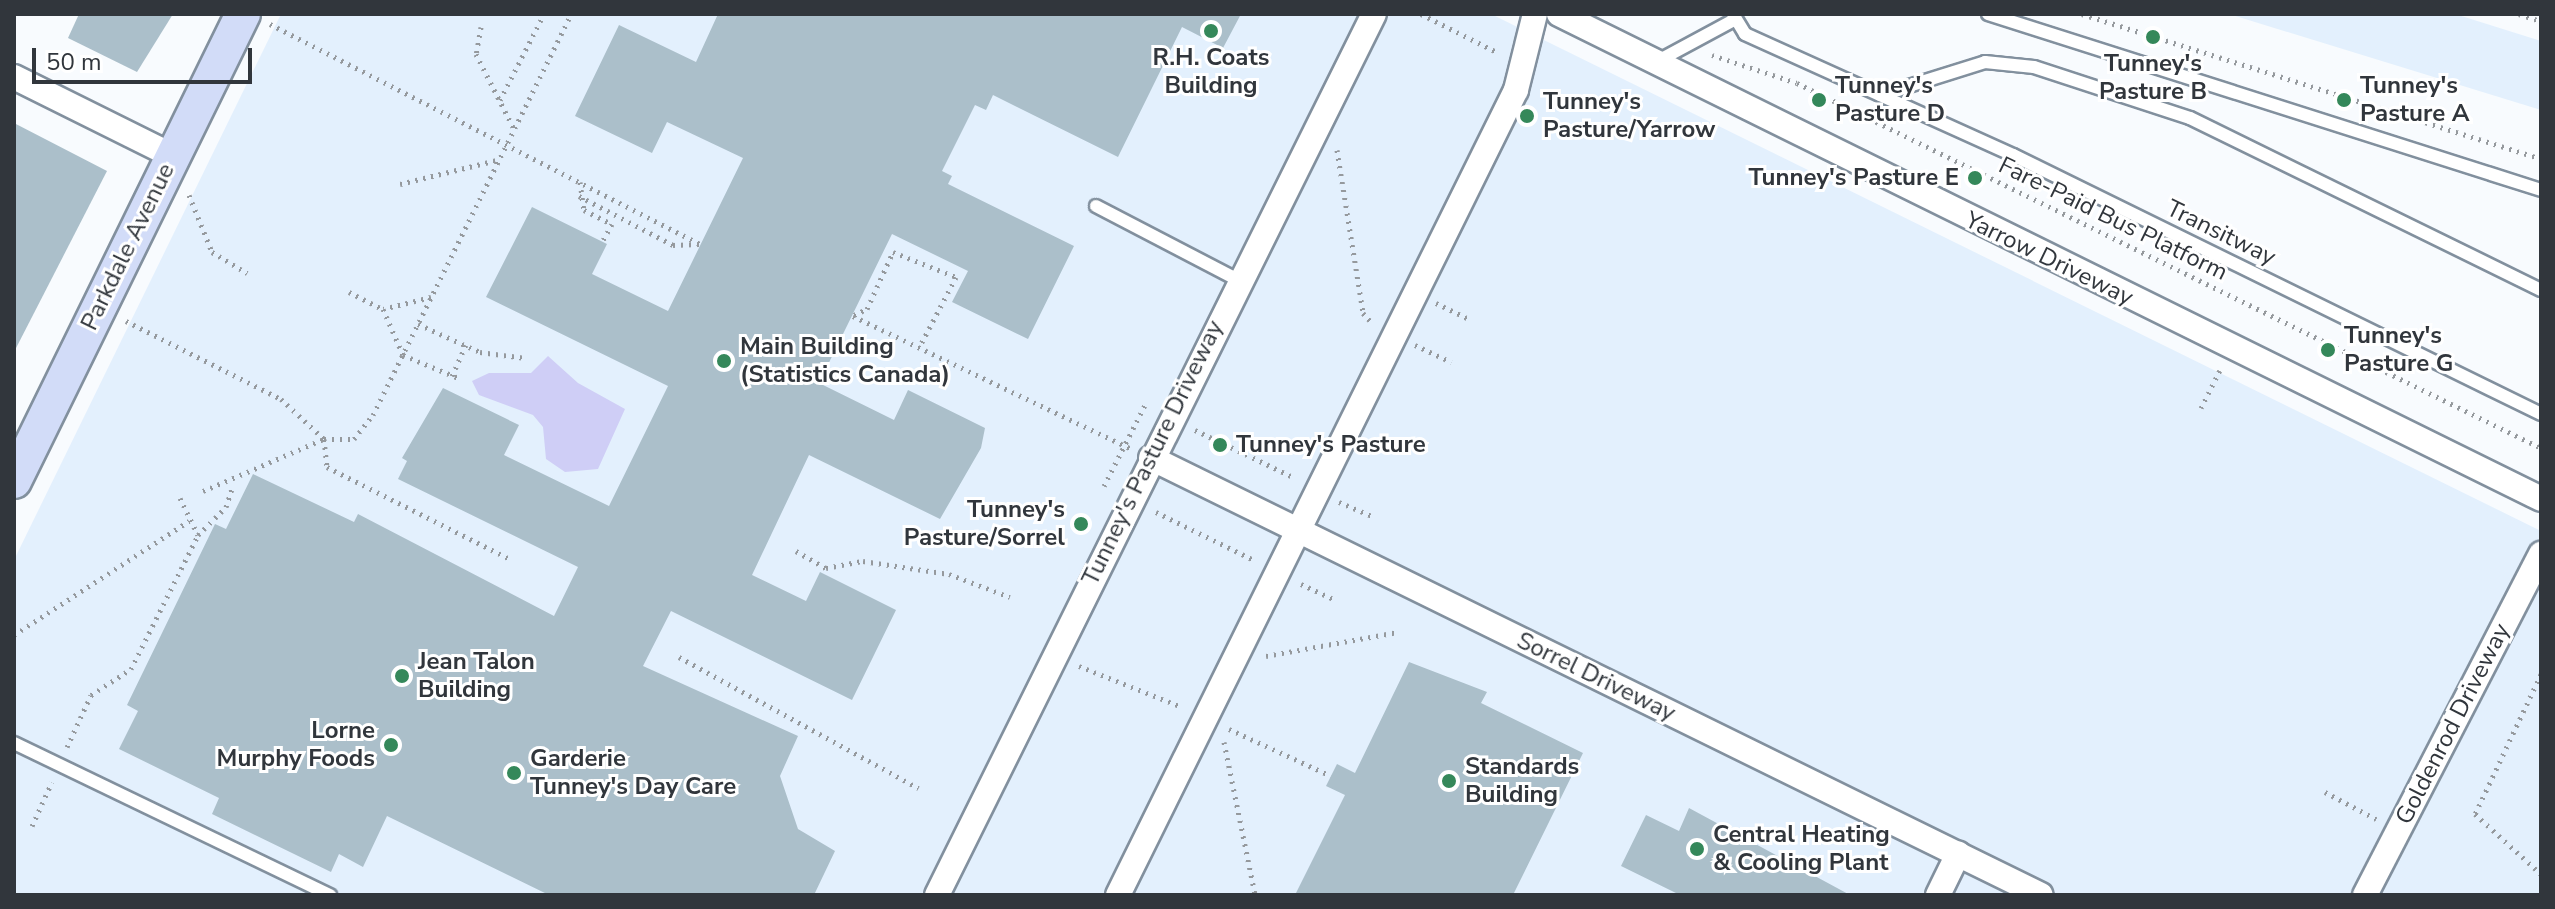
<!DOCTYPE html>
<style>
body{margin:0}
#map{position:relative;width:2555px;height:909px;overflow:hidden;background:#f8fbfe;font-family:"Nunito Sans",sans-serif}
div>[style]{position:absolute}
.built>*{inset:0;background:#e3f0fd}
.green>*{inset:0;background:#cfcef6}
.building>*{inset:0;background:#abbfca}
.path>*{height:5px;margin-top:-2.5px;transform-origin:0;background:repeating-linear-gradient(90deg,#95999d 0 2px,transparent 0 8px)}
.roads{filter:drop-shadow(2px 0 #82909e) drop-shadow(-2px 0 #82909e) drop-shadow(0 2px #82909e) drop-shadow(0 -2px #82909e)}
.service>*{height:12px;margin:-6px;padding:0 6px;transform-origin:6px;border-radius:6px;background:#fff}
.minor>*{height:24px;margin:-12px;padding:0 12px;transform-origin:12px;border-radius:12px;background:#fff}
.secondary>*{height:34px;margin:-17px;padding:0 17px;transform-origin:17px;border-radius:17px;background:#d2dcf8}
.dots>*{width:22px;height:22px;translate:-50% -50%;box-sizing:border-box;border:4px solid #fff;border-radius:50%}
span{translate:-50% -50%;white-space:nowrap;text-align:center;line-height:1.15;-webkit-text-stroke:6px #fff;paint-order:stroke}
.poi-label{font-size:24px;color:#31363c;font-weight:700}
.left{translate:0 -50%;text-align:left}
.right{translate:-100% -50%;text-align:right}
.street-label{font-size:24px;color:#31363c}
.frame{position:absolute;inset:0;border:16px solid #31363c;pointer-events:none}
.scale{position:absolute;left:32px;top:48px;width:220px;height:36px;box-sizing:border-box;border:4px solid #31363c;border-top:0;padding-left:10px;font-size:24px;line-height:28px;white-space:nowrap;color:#31363c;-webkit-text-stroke:6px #fff;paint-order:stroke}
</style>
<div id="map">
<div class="built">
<i style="clip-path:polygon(281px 14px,1491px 14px,2541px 531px,2541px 895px,14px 895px,14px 560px)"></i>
<i style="clip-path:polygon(2229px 14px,2455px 14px,2541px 41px,2541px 110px)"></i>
</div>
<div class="green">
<i style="clip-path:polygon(548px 356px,578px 383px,625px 409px,598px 469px,565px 472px,546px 459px,543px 427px,533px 415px,479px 395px,472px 381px,489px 373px,531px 373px)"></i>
</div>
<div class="building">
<i style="clip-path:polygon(79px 14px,173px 14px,137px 72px,68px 38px)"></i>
<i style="clip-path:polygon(718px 14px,1241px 14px,1223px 48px,1182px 27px,1118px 157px,993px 95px,986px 110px,975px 105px,942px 171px,952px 176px,948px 184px,1074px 246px,1028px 339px,952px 302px,968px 271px,892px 234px,819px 383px,894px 420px,908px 390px,985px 428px,981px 448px,940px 519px,809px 455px,752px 575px,806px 601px,820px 572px,896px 610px,852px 700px,671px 611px,643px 666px,798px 736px,780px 776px,798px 829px,835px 851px,814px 895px,549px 895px,387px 816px,363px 867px,339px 854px,331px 872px,212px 814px,219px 798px,119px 749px,138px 711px,127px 705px,215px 524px,226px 529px,253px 474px,354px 522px,358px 514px,554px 616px,578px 567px,398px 479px,407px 461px,402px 458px,443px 388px,519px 425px,504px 455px,609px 506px,668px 386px,486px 297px,532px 207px,607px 244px,592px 274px,668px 311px,743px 158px,667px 122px,652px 153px,575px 116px,619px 25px,696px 62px)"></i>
<i style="clip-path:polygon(14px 123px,107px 171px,14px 352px)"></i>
<i style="clip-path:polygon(1409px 662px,1487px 692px,1481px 703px,1583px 753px,1513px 895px,1295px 895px,1345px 795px,1326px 786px,1337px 764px,1355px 773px)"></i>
<i style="clip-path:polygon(1689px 808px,1850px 895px,1680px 895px,1621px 866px,1646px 815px,1679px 831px)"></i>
</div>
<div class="path">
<i style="left:1421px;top:14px;width:83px;rotate:26.6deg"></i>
<i style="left:2082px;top:14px;width:481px;rotate:17.5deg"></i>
<i style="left:2519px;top:14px;width:23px;rotate:18deg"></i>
<i style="left:270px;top:24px;width:483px;rotate:27.1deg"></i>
<i style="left:481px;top:27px;width:27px;rotate:100deg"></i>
<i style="left:476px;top:54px;width:84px;rotate:63.1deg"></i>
<i style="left:1712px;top:55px;width:89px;rotate:18.2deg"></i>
<i style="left:1797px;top:83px;width:829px;rotate:26.13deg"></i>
<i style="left:500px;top:100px;width:97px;rotate:-62.9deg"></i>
<i style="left:1337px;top:150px;width:165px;rotate:80.9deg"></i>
<i style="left:1363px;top:313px;width:13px;rotate:48deg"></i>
<i style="left:580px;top:182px;width:28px;rotate:82deg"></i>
<i style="left:584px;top:210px;width:31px;rotate:27deg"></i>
<i style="left:612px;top:224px;width:18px;rotate:119deg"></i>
<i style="left:400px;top:184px;width:100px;rotate:-13.9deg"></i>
<i style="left:189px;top:195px;width:61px;rotate:68deg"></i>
<i style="left:212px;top:252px;width:41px;rotate:31deg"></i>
<i style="left:579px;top:196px;width:106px;rotate:27.5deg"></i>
<i style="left:673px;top:245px;width:26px;rotate:-2deg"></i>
<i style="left:349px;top:292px;width:38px;rotate:27deg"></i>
<i style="left:431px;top:297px;width:49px;rotate:166deg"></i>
<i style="left:383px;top:309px;width:50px;rotate:66.5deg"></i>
<i style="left:403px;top:355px;width:63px;rotate:22.5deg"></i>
<i style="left:1436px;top:303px;width:39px;rotate:26deg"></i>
<i style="left:854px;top:315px;width:14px;rotate:-25deg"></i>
<i style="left:867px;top:309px;width:63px;rotate:-65.5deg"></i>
<i style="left:893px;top:252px;width:68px;rotate:21.6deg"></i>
<i style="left:956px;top:277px;width:78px;rotate:117.6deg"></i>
<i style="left:853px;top:316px;width:307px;rotate:25.5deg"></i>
<i style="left:126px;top:321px;width:174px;rotate:26.7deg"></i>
<i style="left:281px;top:399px;width:59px;rotate:42.9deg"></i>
<i style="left:324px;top:439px;width:28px;rotate:84deg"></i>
<i style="left:327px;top:467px;width:203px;rotate:26.7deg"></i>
<i style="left:418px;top:324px;width:68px;rotate:24.3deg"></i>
<i style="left:480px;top:352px;width:46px;rotate:7.4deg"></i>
<i style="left:1415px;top:345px;width:40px;rotate:25deg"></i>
<i style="left:452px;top:376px;width:34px;rotate:-66deg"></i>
<i style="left:2201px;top:408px;width:42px;rotate:-63.4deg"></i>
<i style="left:1195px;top:430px;width:111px;rotate:25.6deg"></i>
<i style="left:1104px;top:486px;width:91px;rotate:-63.2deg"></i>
<i style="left:203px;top:491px;width:132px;rotate:-23.3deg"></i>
<i style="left:324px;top:439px;width:30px"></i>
<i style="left:354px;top:439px;width:31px;rotate:-52deg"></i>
<i style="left:373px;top:415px;width:447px;rotate:-63.7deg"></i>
<i style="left:180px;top:498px;width:41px;rotate:64.1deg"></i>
<i style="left:1339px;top:502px;width:39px;rotate:23deg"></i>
<i style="left:1156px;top:512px;width:109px;rotate:26.1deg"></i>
<i style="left:796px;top:551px;width:34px;rotate:30deg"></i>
<i style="left:826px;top:568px;width:38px;rotate:-11deg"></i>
<i style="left:863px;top:561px;width:87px;rotate:8.6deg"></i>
<i style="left:949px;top:574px;width:65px;rotate:20.7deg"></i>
<i style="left:1301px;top:584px;width:38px;rotate:25deg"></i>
<i style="left:14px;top:635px;width:209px;rotate:-33.1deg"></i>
<i style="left:1266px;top:656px;width:134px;rotate:-10.3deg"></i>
<i style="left:679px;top:657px;width:273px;rotate:28.7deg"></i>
<i style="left:1079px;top:666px;width:111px;rotate:21.7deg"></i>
<i style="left:2541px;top:674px;width:155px;rotate:115.2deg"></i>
<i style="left:2475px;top:814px;width:89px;rotate:42.3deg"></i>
<i style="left:1229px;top:729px;width:112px;rotate:24.7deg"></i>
<i style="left:1224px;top:742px;width:156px;rotate:78.5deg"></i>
<i style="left:67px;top:747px;width:57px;rotate:-65.2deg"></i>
<i style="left:91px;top:695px;width:48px;rotate:-33deg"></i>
<i style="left:131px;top:669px;width:150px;rotate:-63.4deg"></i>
<i style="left:198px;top:535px;width:40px;rotate:-45deg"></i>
<i style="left:226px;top:507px;width:23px;rotate:-72deg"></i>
<i style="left:2325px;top:792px;width:58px;rotate:27.9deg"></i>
<i style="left:32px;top:826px;width:48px;rotate:-65.6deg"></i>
</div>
<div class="roads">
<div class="service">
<i style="left:1733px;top:14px;width:23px;rotate:59deg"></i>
<i style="left:1745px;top:34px;width:294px;rotate:24.3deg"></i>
<i style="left:2013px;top:155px;width:588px;rotate:26.13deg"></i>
<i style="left:1988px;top:14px;width:580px;rotate:17.65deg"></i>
<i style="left:1656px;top:62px;width:89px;rotate:-28.3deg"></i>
<i style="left:1880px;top:95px;width:110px;rotate:-17.4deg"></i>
<i style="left:1985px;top:62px;width:49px;rotate:5.8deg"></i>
<i style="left:2034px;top:67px;width:164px;rotate:18.1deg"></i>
<i style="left:2190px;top:118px;width:391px;rotate:26.1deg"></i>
<i style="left:1096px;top:206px;width:160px;rotate:27.5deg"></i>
<i style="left:14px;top:743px;width:351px;rotate:25.7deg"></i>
</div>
<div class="minor">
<i style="left:1559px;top:14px;width:1095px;rotate:26.28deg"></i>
<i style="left:14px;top:77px;width:178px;rotate:26.4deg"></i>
<i style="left:1151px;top:458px;width:991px;rotate:26.15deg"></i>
<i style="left:937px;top:895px;width:983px;rotate:-63.62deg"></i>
<i style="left:1118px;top:895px;width:898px;rotate:-63.69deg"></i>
<i style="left:1516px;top:90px;width:78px;rotate:-76deg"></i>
<i style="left:1938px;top:895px;width:46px;rotate:-64deg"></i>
<i style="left:2365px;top:895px;width:384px;rotate:-62.7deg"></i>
</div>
<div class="secondary">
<i style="left:14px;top:481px;width:520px;rotate:-63.88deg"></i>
</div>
</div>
<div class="dots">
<i style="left:1211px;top:31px;background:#35885a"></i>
<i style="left:2153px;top:37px;background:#35885a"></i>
<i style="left:1819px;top:100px;background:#35885a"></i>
<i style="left:2344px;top:100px;background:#35885a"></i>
<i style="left:1527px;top:116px;background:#35885a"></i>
<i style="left:1975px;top:178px;background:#35885a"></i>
<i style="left:2328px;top:350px;background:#35885a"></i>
<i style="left:724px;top:361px;background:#35885a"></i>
<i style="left:1220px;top:445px;background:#35885a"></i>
<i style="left:1081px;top:524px;background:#35885a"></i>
<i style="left:402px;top:676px;background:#35885a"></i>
<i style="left:391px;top:745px;background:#35885a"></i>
<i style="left:514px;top:773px;background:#35885a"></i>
<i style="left:1449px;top:781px;background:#35885a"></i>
<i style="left:1697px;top:849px;background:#35885a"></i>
</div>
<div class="poi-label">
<span style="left:1211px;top:72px">R.H. Coats<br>Building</span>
<span style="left:2153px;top:78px">Tunney's<br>Pasture B</span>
<span class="left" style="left:1835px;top:100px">Tunney's<br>Pasture D</span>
<span class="left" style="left:2360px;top:100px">Tunney's<br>Pasture A</span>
<span class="left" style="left:1543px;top:116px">Tunney's<br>Pasture/Yarrow</span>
<span class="right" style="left:1959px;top:178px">Tunney's Pasture E</span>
<span class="left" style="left:2344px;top:350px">Tunney's<br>Pasture G</span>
<span class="left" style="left:740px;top:361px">Main Building<br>(Statistics Canada)</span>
<span class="left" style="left:1236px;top:445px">Tunney's Pasture</span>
<span class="right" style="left:1065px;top:524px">Tunney's<br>Pasture/Sorrel</span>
<span class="left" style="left:418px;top:676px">Jean Talon<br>Building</span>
<span class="right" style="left:375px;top:745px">Lorne<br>Murphy Foods</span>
<span class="left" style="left:530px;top:773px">Garderie<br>Tunney's Day Care</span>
<span class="left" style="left:1465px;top:781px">Standards<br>Building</span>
<span class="left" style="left:1713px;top:849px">Central Heating<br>&amp; Cooling Plant</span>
</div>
<div class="street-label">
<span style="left:2113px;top:219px;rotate:26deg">Fare-Paid Bus Platform</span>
<span style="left:2221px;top:233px;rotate:26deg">Transitway</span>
<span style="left:128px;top:247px;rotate:-64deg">Parkdale Avenue</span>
<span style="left:2049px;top:259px;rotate:26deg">Yarrow Driveway</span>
<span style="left:1153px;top:453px;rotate:-64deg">Tunney's Pasture Driveway</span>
<span style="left:1596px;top:677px;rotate:26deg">Sorrel Driveway</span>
<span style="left:2453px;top:724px;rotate:-63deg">Goldenrod Driveway</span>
</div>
<div class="frame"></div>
<div class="scale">50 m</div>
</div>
